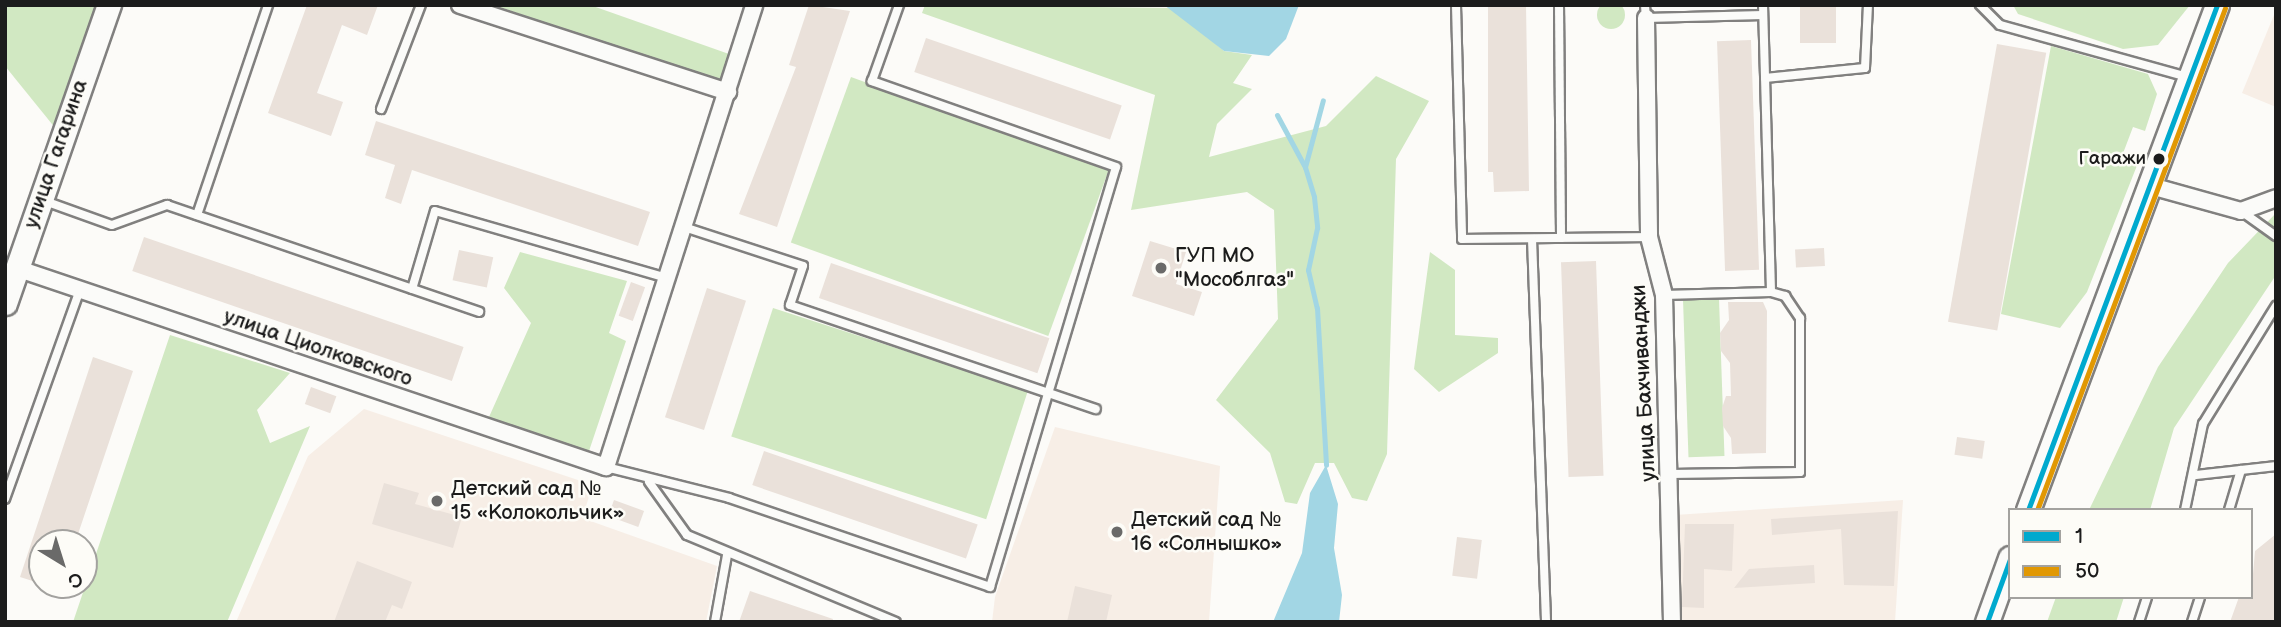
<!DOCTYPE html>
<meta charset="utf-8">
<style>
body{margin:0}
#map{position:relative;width:2281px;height:627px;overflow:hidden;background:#fcfbf8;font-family:"Balsamiq Sans",sans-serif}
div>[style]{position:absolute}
.built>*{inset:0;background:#f7eee6}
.green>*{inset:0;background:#d1e8c2;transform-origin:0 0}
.round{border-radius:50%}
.water>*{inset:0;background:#a2d6e4}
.stream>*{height:5px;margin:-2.5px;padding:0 2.5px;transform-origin:2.5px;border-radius:2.5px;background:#a2d6e4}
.building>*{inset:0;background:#eae1da;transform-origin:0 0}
.roads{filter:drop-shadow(2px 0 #81807f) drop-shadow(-2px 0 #81807f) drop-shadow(0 2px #81807f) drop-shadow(0 -2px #81807f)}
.lane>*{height:8px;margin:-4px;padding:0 4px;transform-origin:4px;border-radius:4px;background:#fbfbf9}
.street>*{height:16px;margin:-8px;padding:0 8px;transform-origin:8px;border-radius:8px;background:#fbfbf9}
.secondary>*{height:23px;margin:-11.5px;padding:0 11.5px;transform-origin:11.5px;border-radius:11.5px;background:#fbfbf9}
.bus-1>*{height:5px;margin:-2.5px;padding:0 2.5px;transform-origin:2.5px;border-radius:2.5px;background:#00a9ce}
.bus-2>*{height:5px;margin:-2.5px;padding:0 2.5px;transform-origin:2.5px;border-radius:2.5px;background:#e19803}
.dots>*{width:19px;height:19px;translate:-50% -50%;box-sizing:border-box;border:4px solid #fdfcf7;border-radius:50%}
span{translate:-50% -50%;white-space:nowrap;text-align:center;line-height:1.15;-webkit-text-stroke:5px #fdfcf7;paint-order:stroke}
.bus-label{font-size:19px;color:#1c1c1c}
.right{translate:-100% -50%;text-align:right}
.street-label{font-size:21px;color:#1c1c1c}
.poi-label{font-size:21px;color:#1c1c1c}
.left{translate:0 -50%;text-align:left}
.frame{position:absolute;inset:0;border:7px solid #1c1c1c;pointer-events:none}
.legend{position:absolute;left:2008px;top:508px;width:245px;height:91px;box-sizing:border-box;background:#fdfcf7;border:2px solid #a3a29f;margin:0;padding:9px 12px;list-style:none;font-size:21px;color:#1c1c1c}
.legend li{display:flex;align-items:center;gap:14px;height:35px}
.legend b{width:35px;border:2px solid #a3a29f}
.north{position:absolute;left:28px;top:529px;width:70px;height:70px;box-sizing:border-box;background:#fdfcf7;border:2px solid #a3a29f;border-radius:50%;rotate:142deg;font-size:19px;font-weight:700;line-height:28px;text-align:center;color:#1c1c1c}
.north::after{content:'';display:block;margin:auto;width:24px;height:32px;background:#6a6a69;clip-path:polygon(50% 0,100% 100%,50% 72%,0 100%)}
</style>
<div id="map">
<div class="built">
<i style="clip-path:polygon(2276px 10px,2276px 107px,2242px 93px)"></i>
<i style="clip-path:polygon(364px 409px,593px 485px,582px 518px,717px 566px,706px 622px,236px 622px,308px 456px)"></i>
<i style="clip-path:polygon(1055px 427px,1220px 466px,1209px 622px,992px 622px,995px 597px)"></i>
<i style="clip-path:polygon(1903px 500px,1895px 622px,1677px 622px,1675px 515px)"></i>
</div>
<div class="green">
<i class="round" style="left:1597px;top:1px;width:28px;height:28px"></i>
<i style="clip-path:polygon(5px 5px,102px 5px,56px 129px,5px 66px)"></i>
<i style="clip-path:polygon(493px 5px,590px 5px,729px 54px,721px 80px)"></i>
<i style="clip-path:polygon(925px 5px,1174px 8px,1224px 51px,1252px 55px,1233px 83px,1252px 89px,1217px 124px,1209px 157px,1326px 126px,1376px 76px,1429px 101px,1396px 159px,1387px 454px,1367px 501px,1352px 498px,1334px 463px,1315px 463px,1297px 504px,1285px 502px,1270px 453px,1216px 400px,1278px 319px,1274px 210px,1247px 192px,1131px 210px,1155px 95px,922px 13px)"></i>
<i style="clip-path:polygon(2013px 5px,2190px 5px,2158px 45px,2123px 49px,2018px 14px)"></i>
<i style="clip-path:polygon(2051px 46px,2148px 74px,2157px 94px,2145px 131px,2133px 127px,2122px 156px,2138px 163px,2087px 292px,2060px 328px,2001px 314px)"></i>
<i style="left:851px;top:77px;width:274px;height:176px;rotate:20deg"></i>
<i style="clip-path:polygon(2276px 213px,2276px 275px,2174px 428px,2150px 510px,2089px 510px,2158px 367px,2228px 263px)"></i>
<i style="clip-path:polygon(520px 252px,627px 281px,609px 333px,626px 341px,589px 451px,489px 417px,531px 323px,504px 288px)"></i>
<i style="clip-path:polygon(1430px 252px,1455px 270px,1455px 335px,1498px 338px,1498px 353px,1439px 392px,1414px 369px)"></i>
<i style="left:1719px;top:299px;width:157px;height:36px;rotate:88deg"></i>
<i style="left:773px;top:308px;width:268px;height:135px;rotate:18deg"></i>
<i style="clip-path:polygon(170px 335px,290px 373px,257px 410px,270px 443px,310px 426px,227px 622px,73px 622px)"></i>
<i style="clip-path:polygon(2056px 597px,2124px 597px,2116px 622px,2047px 622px)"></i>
</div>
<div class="water">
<i style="clip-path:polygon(1164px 5px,1299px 5px,1286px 39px,1269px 56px,1224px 51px)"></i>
<i style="clip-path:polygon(1326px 465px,1338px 504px,1334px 548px,1342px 595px,1339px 622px,1273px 622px,1302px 553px,1310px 493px)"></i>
</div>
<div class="stream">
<i style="left:1277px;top:115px;width:59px;rotate:61.7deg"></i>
<i style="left:1305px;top:167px;width:31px;rotate:73deg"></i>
<i style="left:1314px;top:197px;width:31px;rotate:84deg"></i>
<i style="left:1317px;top:228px;width:43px;rotate:102.1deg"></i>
<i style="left:1308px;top:270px;width:39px;rotate:77deg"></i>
<i style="left:1317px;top:308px;width:157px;rotate:86.7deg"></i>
<i style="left:1305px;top:167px;width:69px;rotate:-75deg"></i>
</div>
<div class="building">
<i style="clip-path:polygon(307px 5px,378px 5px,367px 35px,342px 25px,317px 93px,343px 102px,331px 136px,268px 113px)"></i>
<i style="clip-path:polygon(809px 5px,850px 11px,777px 227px,739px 214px,796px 67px,789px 65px)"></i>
<i style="clip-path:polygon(1488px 5px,1526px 5px,1529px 191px,1494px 192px,1493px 172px,1488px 172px)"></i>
<i style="left:1800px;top:5px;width:36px;height:38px"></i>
<i style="left:926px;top:38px;width:207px;height:36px;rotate:19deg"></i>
<i style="left:1751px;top:40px;width:230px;height:34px;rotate:88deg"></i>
<i style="left:1997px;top:44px;width:50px;height:282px;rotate:10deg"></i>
<i style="clip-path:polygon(376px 121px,650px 212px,638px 246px,412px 170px,401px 204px,385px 198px,395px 165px,365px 155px)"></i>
<i style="left:144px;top:237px;width:338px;height:36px;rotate:19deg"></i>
<i style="clip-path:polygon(1150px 241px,1186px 252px,1176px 284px,1202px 292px,1194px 316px,1132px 296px)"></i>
<i style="left:1824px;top:248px;width:18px;height:29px;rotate:87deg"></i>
<i style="left:459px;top:250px;width:35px;height:31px;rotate:12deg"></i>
<i style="left:1596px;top:261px;width:215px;height:35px;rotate:88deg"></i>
<i style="left:831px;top:263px;width:231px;height:37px;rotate:19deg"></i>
<i style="left:631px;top:282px;width:15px;height:36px;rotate:20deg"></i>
<i style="left:707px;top:288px;width:41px;height:136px;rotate:18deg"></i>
<i style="clip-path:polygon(1728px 302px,1763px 302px,1767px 311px,1766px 453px,1732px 454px,1731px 438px,1723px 426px,1722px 408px,1726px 396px,1731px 396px,1730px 363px,1721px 351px,1720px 333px,1729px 320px)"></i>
<i style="clip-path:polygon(93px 357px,133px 371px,75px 543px,42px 543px,42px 584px,20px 577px)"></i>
<i style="left:311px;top:387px;width:27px;height:18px;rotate:20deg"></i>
<i style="left:1957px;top:437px;width:28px;height:18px;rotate:8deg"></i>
<i style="left:764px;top:451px;width:226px;height:36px;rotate:19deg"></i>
<i style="clip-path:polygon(384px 483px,419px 493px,415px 504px,462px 517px,453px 548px,372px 524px)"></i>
<i style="left:614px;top:500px;width:32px;height:17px;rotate:20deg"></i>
<i style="clip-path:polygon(1898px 511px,1894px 586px,1844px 585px,1841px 529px,1772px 535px,1771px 519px)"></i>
<i style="clip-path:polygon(1685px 524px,1734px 524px,1732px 571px,1704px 569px,1704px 608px,1682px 607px)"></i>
<i style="clip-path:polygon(2276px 534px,2276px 622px,2230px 622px,2239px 597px,2251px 597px,2255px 551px)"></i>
<i style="left:1457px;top:537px;width:25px;height:39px;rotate:7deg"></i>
<i style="clip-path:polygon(357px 561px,412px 582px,402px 609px,392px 605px,385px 622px,334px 622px)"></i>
<i style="clip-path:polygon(1814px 565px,1815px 583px,1734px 588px,1749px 569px)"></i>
<i style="clip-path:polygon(1075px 586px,1112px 595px,1106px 622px,1067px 622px)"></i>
<i style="clip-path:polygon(750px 591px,833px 619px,832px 622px,739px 622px)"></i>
</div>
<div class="roads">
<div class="lane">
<i style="left:1456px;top:5px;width:234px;rotate:88.5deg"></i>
<i style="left:1462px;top:239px;width:187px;rotate:-0.6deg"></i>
<i style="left:1559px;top:5px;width:233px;rotate:89.5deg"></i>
<i style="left:1645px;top:5px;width:13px;rotate:86deg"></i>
<i style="left:1646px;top:18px;width:117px;rotate:-1.5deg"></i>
<i style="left:1763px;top:5px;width:287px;rotate:88.4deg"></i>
<i style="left:1980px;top:5px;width:28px;rotate:45deg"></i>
<i style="left:2000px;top:25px;width:194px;rotate:15.5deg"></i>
<i style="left:1765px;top:78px;width:100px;rotate:-5.7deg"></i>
<i style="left:1865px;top:68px;width:63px;rotate:-87.3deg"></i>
<i style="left:381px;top:109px;width:111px;rotate:-69deg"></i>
<i style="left:42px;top:200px;width:74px;rotate:19.7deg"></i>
<i style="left:112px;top:225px;width:59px;rotate:-20deg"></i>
<i style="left:167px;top:205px;width:330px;rotate:18.9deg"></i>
<i style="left:2241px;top:211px;width:43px;rotate:35.5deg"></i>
<i style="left:197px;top:215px;width:222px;rotate:-71.3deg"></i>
<i style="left:684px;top:227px;width:125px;rotate:18.1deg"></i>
<i style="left:803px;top:266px;width:41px;rotate:108.4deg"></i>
<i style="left:790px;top:305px;width:323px;rotate:18.8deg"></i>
<i style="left:1532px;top:239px;width:383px;rotate:87.9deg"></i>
<i style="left:412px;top:289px;width:81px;rotate:-73.6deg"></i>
<i style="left:435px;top:211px;width:241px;rotate:16.1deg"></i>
<i style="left:1664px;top:295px;width:107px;rotate:-1.6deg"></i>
<i style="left:1771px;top:292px;width:15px;rotate:16deg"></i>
<i style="left:1785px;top:296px;width:27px;rotate:56deg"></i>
<i style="left:1800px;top:318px;width:154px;rotate:90deg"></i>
<i style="left:1800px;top:472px;width:129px;rotate:179.1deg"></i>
<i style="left:606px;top:467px;width:127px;rotate:14.1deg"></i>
<i style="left:729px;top:498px;width:276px;rotate:18.8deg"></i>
<i style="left:990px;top:587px;width:438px;rotate:-73.3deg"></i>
<i style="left:1116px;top:167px;width:259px;rotate:-160.6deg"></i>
<i style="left:872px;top:81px;width:81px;rotate:-70.4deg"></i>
<i style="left:2196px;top:475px;width:81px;rotate:-6.4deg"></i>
<i style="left:649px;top:482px;width:65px;rotate:54.4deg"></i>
<i style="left:687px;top:535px;width:226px;rotate:22.6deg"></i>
<i style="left:5px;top:499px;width:222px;rotate:-70.3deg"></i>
<i style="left:2185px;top:510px;width:88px;rotate:-78.2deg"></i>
<i style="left:2203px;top:424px;width:139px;rotate:-58.3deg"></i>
<i style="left:2229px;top:510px;width:42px;rotate:-73.3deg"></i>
<i style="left:715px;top:622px;width:68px;rotate:-79.8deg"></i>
<i style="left:2139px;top:622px;width:26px;rotate:-72deg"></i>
<i style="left:2192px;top:622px;width:26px;rotate:-72deg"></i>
</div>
<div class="street">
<i style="left:460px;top:5px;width:282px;rotate:18deg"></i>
<i style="left:1646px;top:18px;width:219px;rotate:89.2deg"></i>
<i style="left:1649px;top:237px;width:60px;rotate:75.5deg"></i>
<i style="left:1664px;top:295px;width:327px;rotate:88.6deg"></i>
<i style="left:2151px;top:186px;width:93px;rotate:15.5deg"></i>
<i style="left:2241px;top:211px;width:37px;rotate:-20deg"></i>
<i style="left:16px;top:268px;width:623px;rotate:18.64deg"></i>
<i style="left:606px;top:467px;width:485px;rotate:-72.2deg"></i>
</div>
<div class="secondary">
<i style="left:5px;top:303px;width:316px;rotate:-70.8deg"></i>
<i style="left:2028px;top:510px;width:539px;rotate:-69.48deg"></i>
<i style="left:1987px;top:622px;width:68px;rotate:-70.2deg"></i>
</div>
</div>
<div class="bus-1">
<i style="left:2028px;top:510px;width:539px;rotate:-69.48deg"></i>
<i style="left:1987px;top:622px;width:67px;rotate:-69.9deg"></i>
</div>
<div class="bus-2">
<i style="left:2037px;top:510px;width:536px;rotate:-69.47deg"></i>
</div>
<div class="dots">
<i style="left:2159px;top:159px;background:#1c1c1c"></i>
<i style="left:1161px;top:268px;background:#6a6a69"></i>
<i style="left:437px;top:501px;background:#6a6a69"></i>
<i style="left:1117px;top:532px;background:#6a6a69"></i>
</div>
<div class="bus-label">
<span class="right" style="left:2146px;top:159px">Гаражи</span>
</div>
<div class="street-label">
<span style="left:56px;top:154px;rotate:-71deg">улица Гагарина</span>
<span style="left:318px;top:348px;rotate:19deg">улица Циолковского</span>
<span style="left:1644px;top:383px;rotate:-93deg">улица Бахчиванджи</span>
</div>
<div class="poi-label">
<span class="left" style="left:1175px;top:268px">ГУП МО<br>"Мособлгаз"</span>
<span class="left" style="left:451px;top:501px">Детский сад №<br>15 «Колокольчик»</span>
<span class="left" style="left:1131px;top:532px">Детский сад №<br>16 «Солнышко»</span>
</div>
<div class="frame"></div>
<ul class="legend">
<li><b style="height:9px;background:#00a9ce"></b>1</li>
<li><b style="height:9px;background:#e19803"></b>50</li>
</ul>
<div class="north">С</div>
</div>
